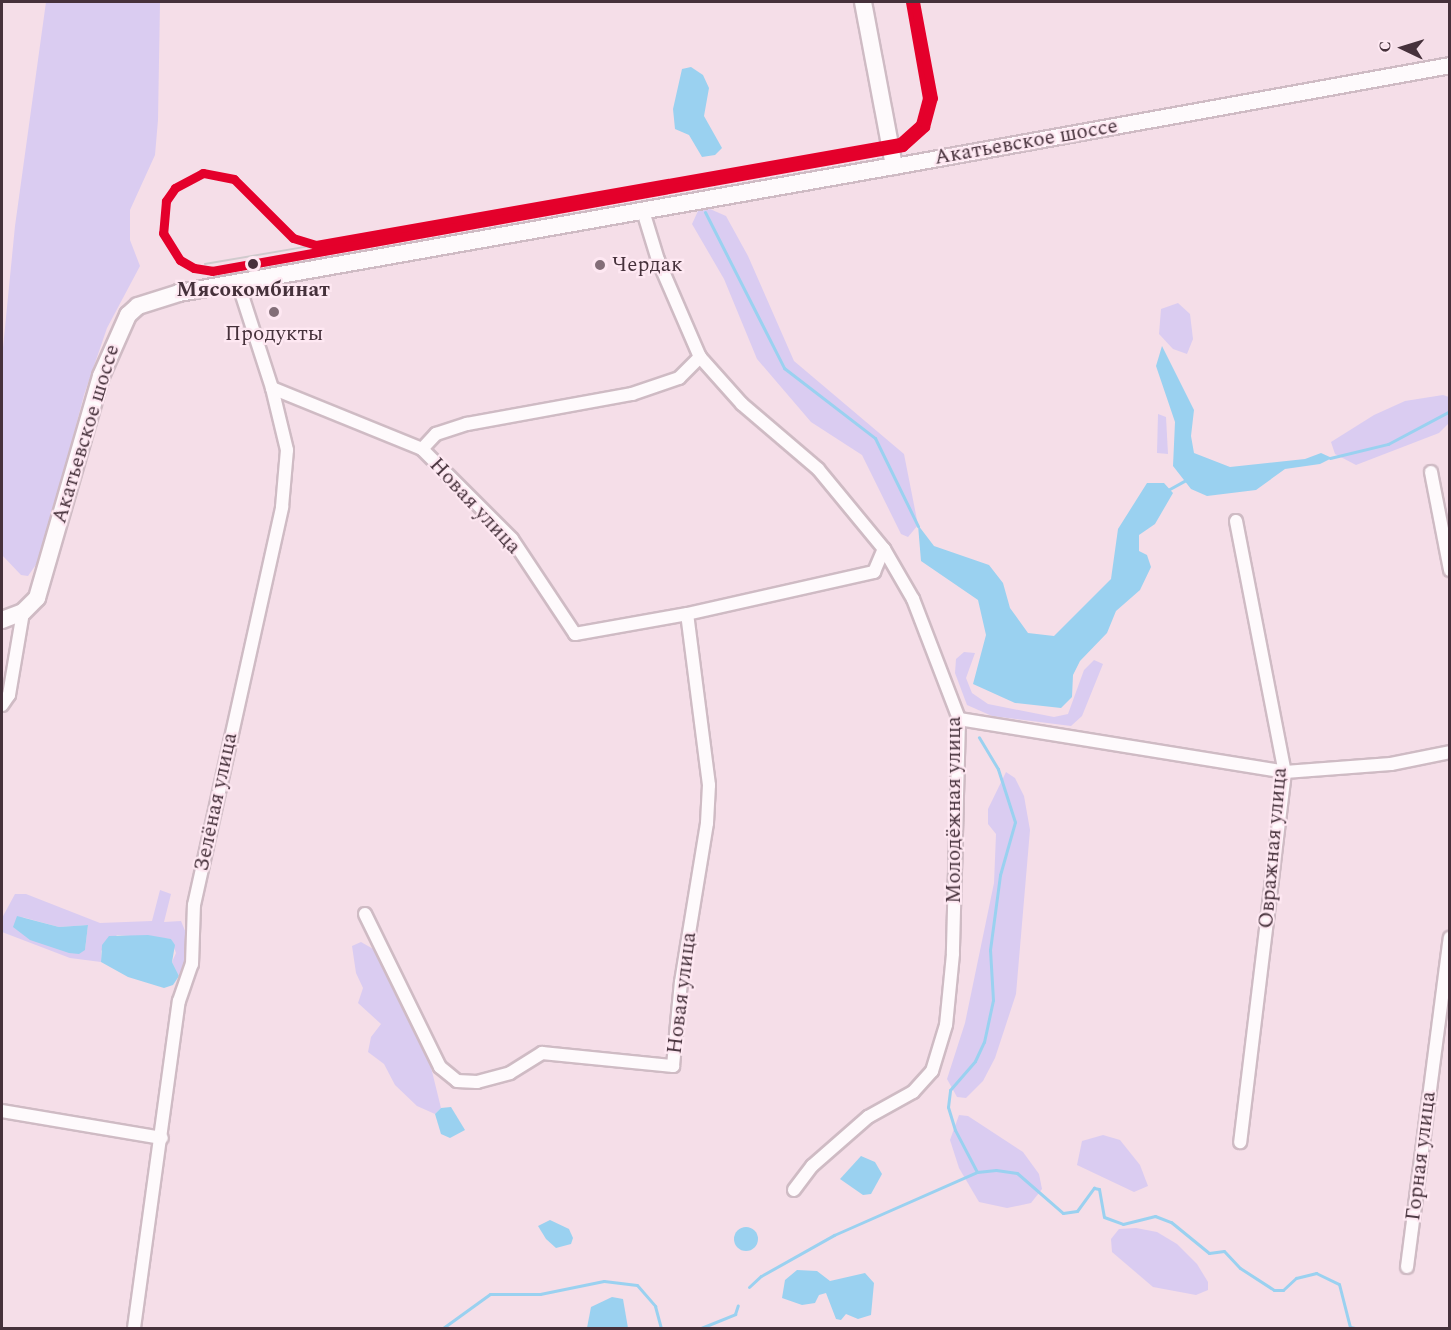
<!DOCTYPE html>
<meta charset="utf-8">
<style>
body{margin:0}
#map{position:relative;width:1451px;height:1330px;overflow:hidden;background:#f5dee8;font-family:Spectral,serif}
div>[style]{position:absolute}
.green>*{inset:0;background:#daccf1}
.water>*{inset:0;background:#9ad1f0}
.round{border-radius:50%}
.stream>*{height:3px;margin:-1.5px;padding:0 1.5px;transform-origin:1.5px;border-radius:1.5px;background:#9ad1f0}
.roads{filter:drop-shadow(2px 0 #cfbbc4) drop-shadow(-2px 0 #cfbbc4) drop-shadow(0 2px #cfbbc4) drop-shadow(0 -2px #cfbbc4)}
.minor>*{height:12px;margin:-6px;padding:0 6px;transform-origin:6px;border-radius:6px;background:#fefafc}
.tertiary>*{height:15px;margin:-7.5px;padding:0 7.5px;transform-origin:7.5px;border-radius:7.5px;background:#fefafc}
.secondary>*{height:16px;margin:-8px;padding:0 8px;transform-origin:8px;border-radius:8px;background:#fefafc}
.tram>*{height:1.5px;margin:-0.75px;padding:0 0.75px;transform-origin:0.75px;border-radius:0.75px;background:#d0cacd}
.tram-1>*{height:9px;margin:-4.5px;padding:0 4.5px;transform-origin:4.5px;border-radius:4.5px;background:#e4002b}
.dots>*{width:16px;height:16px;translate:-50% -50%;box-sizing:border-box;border:3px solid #fee8f2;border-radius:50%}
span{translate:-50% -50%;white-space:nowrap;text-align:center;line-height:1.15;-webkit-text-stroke:4.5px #fee8f2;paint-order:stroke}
.street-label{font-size:21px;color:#46313b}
.poi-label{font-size:21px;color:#46313b}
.left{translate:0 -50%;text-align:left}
.stop-label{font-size:21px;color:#46313b;font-weight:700}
.frame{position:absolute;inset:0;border:3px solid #46313b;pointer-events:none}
.north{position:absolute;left:1373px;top:18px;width:60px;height:60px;-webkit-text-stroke:4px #fee8f2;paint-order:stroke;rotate:274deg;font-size:16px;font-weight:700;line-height:24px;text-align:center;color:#46313b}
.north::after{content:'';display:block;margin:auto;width:21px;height:27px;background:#46313b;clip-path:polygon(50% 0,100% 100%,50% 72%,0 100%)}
</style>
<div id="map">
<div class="green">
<i style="clip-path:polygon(46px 2px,160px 2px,158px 120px,155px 155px,130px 210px,130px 240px,140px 266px,107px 328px,84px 395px,42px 556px,28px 576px,21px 575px,2px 555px,2px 358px,15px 226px)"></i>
<i style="clip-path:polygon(710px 209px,726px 216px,748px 256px,794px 361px,904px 454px,918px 525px,908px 537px,901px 534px,862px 455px,811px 422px,757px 359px,724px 279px,692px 224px,698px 211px)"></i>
<i style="clip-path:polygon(1178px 303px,1190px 314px,1193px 339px,1187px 354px,1173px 349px,1159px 334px,1161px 309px)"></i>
<i style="clip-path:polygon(1443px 395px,1449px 397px,1449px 423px,1439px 433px,1356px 465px,1335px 454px,1331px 442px,1374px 415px,1405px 401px)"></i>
<i style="clip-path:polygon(1158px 414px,1166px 417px,1168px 454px,1157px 453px)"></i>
<i style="clip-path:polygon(964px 652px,975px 653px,966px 678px,972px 693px,988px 704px,1054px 717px,1068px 714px,1084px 670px,1094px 660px,1103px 664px,1082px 716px,1071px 726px,992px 716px,967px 705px,955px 673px,956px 659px)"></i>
<i style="clip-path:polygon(1006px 772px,1015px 778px,1024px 796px,1030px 830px,1016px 994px,995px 1058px,983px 1081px,966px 1098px,957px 1097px,947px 1079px,965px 1023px,994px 883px,996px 834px,988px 824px,988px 809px)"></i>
<i style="clip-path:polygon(evenodd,160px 890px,171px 894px,164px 922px,181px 921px,188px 938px,186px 970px,179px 976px,172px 962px,176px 953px,171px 939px,117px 935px,101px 951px,101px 962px,70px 958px,2px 932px,2px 918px,15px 894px,26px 894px,100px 923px,152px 921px,160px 890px,22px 917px,59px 927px,88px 925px,85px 950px,22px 917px)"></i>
<i style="clip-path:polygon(361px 942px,375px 950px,428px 1055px,441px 1108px,435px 1114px,417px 1106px,395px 1085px,384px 1064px,368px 1052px,371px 1037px,381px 1024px,358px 1003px,363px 988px,356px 973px,352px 946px)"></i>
<i style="clip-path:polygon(959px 1115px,968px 1116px,1023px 1152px,1039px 1174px,1042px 1189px,1031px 1203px,1007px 1208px,979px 1202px,959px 1168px,950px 1140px)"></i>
<i style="clip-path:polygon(1103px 1135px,1120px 1140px,1140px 1165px,1148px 1186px,1134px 1192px,1077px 1165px,1082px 1141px)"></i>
<i style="clip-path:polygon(1136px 1228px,1157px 1232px,1177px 1244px,1197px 1264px,1208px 1282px,1208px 1290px,1196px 1295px,1153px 1287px,1112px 1252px,1111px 1239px,1119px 1229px)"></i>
</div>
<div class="water">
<i style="clip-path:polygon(691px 67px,703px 75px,709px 88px,704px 116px,722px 148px,715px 155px,702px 157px,689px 135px,675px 129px,673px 109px,682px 69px)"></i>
<i style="clip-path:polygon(1162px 346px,1194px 410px,1191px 436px,1194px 453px,1230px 467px,1305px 459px,1321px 453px,1332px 458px,1320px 464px,1285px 469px,1256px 490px,1207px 496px,1191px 489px,1173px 466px,1175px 422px,1156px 366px)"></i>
<i style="clip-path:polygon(1147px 483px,1164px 483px,1173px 493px,1155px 524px,1139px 535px,1139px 551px,1147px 555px,1151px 567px,1140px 590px,1116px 611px,1107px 633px,1080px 661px,1073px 675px,1072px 697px,1061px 708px,1015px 703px,973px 684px,986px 635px,978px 600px,921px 561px,918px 525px,934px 546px,989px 565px,1003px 583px,1010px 608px,1028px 633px,1054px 636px,1111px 579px,1118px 529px)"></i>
<i style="clip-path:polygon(17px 916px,59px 927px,88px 925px,85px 950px,79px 954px,69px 953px,30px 940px,13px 927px)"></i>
<i style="clip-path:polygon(148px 935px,171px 939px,175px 945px,172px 962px,179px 976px,173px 985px,164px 988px,128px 977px,101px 962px,102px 945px,109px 936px)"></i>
<i style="clip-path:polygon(451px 1107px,465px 1130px,450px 1138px,441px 1134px,435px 1114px,441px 1108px)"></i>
<i style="clip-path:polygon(861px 1156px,875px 1162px,882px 1174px,871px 1194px,863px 1195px,840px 1179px)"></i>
<i style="clip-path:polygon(550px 1220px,569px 1229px,573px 1238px,571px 1244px,556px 1248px,546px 1239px,538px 1226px)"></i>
<i class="round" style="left:734px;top:1227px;width:24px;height:24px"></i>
<i style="clip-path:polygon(797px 1270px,817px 1271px,830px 1281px,865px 1273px,874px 1283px,871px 1315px,858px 1319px,846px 1314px,841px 1320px,836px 1319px,826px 1293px,819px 1295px,815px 1303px,802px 1305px,782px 1298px,785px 1280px)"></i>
<i style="clip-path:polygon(612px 1297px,623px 1299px,628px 1328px,587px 1328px,591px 1307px)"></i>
</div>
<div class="stream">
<i style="left:705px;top:212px;width:175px;rotate:63.1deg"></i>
<i style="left:784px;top:368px;width:115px;rotate:37.6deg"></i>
<i style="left:875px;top:438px;width:98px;rotate:64deg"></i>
<i style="left:1330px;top:458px;width:60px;rotate:-13.6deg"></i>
<i style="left:1388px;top:444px;width:70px;rotate:-28deg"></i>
<i style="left:1166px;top:491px;width:23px;rotate:-29deg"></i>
<i style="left:977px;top:1172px;width:47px;rotate:-117.6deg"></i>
<i style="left:955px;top:1130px;width:24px;rotate:-107deg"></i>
<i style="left:948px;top:1107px;width:17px;rotate:-83deg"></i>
<i style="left:950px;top:1090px;width:38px;rotate:-49deg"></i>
<i style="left:975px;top:1061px;width:21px;rotate:-65deg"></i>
<i style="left:984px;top:1042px;width:43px;rotate:-77.9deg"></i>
<i style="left:993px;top:1000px;width:50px;rotate:-93.4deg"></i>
<i style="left:990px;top:950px;width:76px;rotate:-82.4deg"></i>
<i style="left:1000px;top:875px;width:55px;rotate:-74.2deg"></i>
<i style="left:1015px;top:822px;width:56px;rotate:-107.8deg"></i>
<i style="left:998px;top:769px;width:37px;rotate:-121deg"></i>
<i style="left:749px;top:1287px;width:16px;rotate:-43deg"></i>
<i style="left:761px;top:1276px;width:84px;rotate:-29.3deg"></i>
<i style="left:834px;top:1235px;width:156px;rotate:-23.8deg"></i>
<i style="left:977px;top:1172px;width:19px;rotate:-6deg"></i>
<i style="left:996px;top:1170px;width:21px;rotate:8deg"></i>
<i style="left:1017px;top:1173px;width:61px;rotate:41deg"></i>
<i style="left:1063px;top:1213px;width:14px;rotate:-8deg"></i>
<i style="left:1077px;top:1211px;width:29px;rotate:-54deg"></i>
<i style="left:1094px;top:1188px;width:5px;rotate:11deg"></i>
<i style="left:1099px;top:1189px;width:28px;rotate:80deg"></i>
<i style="left:1104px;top:1217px;width:20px;rotate:20deg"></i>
<i style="left:1123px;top:1224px;width:33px;rotate:-14deg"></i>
<i style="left:1155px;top:1216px;width:17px;rotate:21deg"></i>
<i style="left:1171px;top:1222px;width:49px;rotate:39.2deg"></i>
<i style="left:1209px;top:1253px;width:15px;rotate:-8deg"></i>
<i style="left:1224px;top:1251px;width:23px;rotate:47deg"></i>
<i style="left:1240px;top:1268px;width:40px;rotate:32.9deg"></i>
<i style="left:1274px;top:1290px;width:9px"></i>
<i style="left:1283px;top:1290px;width:18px;rotate:-43deg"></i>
<i style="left:1296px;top:1278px;width:21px;rotate:-14deg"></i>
<i style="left:1316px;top:1273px;width:25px;rotate:26deg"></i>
<i style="left:1339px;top:1284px;width:44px;rotate:75.7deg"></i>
<i style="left:1350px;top:1327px;width:5px;rotate:11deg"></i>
<i style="left:443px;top:1328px;width:58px;rotate:-35.9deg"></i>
<i style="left:490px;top:1294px;width:50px"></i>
<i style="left:540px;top:1294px;width:65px;rotate:-11.5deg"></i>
<i style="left:604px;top:1281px;width:33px;rotate:7deg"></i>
<i style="left:637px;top:1285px;width:28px;rotate:49deg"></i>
<i style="left:655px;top:1306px;width:23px;rotate:75deg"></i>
<i style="left:701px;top:1328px;width:37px;rotate:-22deg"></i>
<i style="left:735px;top:1314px;width:9px;rotate:-72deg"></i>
</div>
<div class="roads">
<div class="minor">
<i style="left:643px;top:211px;width:51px;rotate:73deg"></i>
<i style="left:658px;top:260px;width:106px;rotate:66.6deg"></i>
<i style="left:700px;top:357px;width:63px;rotate:48.2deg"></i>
<i style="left:742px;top:404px;width:100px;rotate:40.5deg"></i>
<i style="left:818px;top:469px;width:104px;rotate:50.5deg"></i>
<i style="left:884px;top:549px;width:58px;rotate:59.9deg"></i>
<i style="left:913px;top:599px;width:129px;rotate:69deg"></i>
<i style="left:959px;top:719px;width:235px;rotate:91.5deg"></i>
<i style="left:953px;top:954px;width:71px;rotate:95.6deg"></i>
<i style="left:946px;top:1025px;width:48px;rotate:106.9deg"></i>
<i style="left:932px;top:1071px;width:28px;rotate:132deg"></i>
<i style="left:913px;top:1092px;width:51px;rotate:150.9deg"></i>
<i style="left:868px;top:1117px;width:74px;rotate:138.8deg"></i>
<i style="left:812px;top:1166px;width:30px;rotate:127deg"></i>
<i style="left:272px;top:388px;width:162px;rotate:22.1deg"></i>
<i style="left:422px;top:449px;width:127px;rotate:45deg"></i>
<i style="left:512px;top:539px;width:114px;rotate:56.4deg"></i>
<i style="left:575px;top:634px;width:114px;rotate:-10.1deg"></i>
<i style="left:687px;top:614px;width:192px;rotate:-12.7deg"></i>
<i style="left:874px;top:572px;width:25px;rotate:-67deg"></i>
<i style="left:422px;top:449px;width:21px;rotate:-47deg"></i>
<i style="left:436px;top:434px;width:33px;rotate:-18deg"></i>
<i style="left:467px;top:424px;width:168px;rotate:-10.3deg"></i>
<i style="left:632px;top:394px;width:50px;rotate:-18.8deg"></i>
<i style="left:679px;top:378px;width:30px;rotate:-45deg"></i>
<i style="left:1431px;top:472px;width:100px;rotate:79deg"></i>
<i style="left:1236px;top:521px;width:256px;rotate:79deg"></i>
<i style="left:1285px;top:772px;width:373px;rotate:96.9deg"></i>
<i style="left:2px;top:705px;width:12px;rotate:-55deg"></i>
<i style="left:9px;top:695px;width:84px;rotate:-80.4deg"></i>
<i style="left:959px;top:719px;width:330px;rotate:9.2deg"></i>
<i style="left:1285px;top:772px;width:106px;rotate:-4.3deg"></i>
<i style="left:1391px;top:764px;width:60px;rotate:-11.5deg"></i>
<i style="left:365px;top:914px;width:170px;rotate:63.9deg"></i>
<i style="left:440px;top:1067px;width:22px;rotate:39deg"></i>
<i style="left:457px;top:1081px;width:20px;rotate:3deg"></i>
<i style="left:477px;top:1082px;width:34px;rotate:-15deg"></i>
<i style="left:510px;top:1073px;width:38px;rotate:-32deg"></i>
<i style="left:542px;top:1053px;width:132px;rotate:5.7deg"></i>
<i style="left:673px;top:1066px;width:84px;rotate:-84.6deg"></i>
<i style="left:681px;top:982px;width:161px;rotate:-80.7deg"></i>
<i style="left:707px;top:823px;width:38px;rotate:-87deg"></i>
<i style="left:709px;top:785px;width:172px;rotate:-97.3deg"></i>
<i style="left:2px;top:1111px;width:162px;rotate:9.6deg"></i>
<i style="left:1407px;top:1267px;width:332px;rotate:-82.6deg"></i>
<i style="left:134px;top:1328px;width:330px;rotate:-82.2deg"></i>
<i style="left:179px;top:1001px;width:39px;rotate:-71deg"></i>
<i style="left:192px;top:964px;width:59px;rotate:-88.1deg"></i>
<i style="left:194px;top:905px;width:408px;rotate:-77.5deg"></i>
<i style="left:282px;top:507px;width:57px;rotate:-85deg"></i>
<i style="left:287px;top:450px;width:64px;rotate:-103.6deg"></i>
<i style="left:272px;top:388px;width:110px;rotate:-107.9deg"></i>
</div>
<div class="tertiary">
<i style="left:894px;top:166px;width:565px;rotate:-10.3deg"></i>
</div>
<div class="secondary">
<i style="left:2px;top:620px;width:22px;rotate:-21deg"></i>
<i style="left:23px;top:612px;width:20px;rotate:-45deg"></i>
<i style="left:37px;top:598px;width:231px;rotate:-73.9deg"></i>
<i style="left:101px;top:376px;width:67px;rotate:-66.1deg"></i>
<i style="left:128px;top:315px;width:13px;rotate:-42deg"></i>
<i style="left:138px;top:306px;width:43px;rotate:-17.6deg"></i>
<i style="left:179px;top:293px;width:726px;rotate:-10.07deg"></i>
<i style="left:894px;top:166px;width:167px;rotate:-100.7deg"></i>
</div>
</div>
<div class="tram">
<i style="left:205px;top:264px;width:113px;rotate:-9.7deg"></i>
</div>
<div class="tram-1">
<i style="left:910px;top:2px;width:97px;rotate:80deg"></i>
<i style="left:927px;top:98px;width:27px;rotate:105deg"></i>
<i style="left:920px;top:124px;width:27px;rotate:138deg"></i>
<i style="left:900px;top:142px;width:593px;rotate:170deg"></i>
<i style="left:316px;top:245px;width:24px;rotate:-163deg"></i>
<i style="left:293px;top:238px;width:83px;rotate:-135deg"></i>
<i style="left:234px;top:179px;width:32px;rotate:-169deg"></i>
<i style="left:203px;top:173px;width:32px;rotate:152deg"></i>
<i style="left:175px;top:188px;width:16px;rotate:125deg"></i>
<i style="left:166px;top:201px;width:32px;rotate:95deg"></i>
<i style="left:163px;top:233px;width:32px;rotate:58deg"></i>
<i style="left:180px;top:260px;width:16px;rotate:30deg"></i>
<i style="left:194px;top:268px;width:18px;rotate:9deg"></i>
<i style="left:212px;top:271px;width:702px;rotate:-10.17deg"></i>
<i style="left:903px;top:147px;width:30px;rotate:-42deg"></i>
<i style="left:925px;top:127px;width:30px;rotate:-75deg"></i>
<i style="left:933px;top:98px;width:98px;rotate:-100.6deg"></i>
</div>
<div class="dots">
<i style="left:253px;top:264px;background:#46313b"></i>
<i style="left:600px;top:265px;background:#836e78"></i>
<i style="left:274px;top:312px;background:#836e78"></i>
</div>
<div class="street-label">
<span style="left:1026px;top:142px;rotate:-10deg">Акатьевское шоссе</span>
<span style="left:86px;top:434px;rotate:-73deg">Акатьевское шоссе</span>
<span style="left:475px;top:506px;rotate:47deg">Новая улица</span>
<span style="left:216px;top:802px;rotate:-78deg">Зелёная улица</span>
<span style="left:954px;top:810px;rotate:-90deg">Молодёжная улица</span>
<span style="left:1273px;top:848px;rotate:-85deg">Овражная улица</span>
<span style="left:682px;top:993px;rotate:-83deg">Новая улица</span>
<span style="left:1421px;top:1156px;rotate:-83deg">Горная улица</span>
</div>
<div class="poi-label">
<span class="left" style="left:612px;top:265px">Чердак</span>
<span style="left:274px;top:334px">Продукты</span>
</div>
<div class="stop-label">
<span style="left:253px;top:290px">Мясокомбинат</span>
</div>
<div class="frame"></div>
<div class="north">С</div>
</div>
